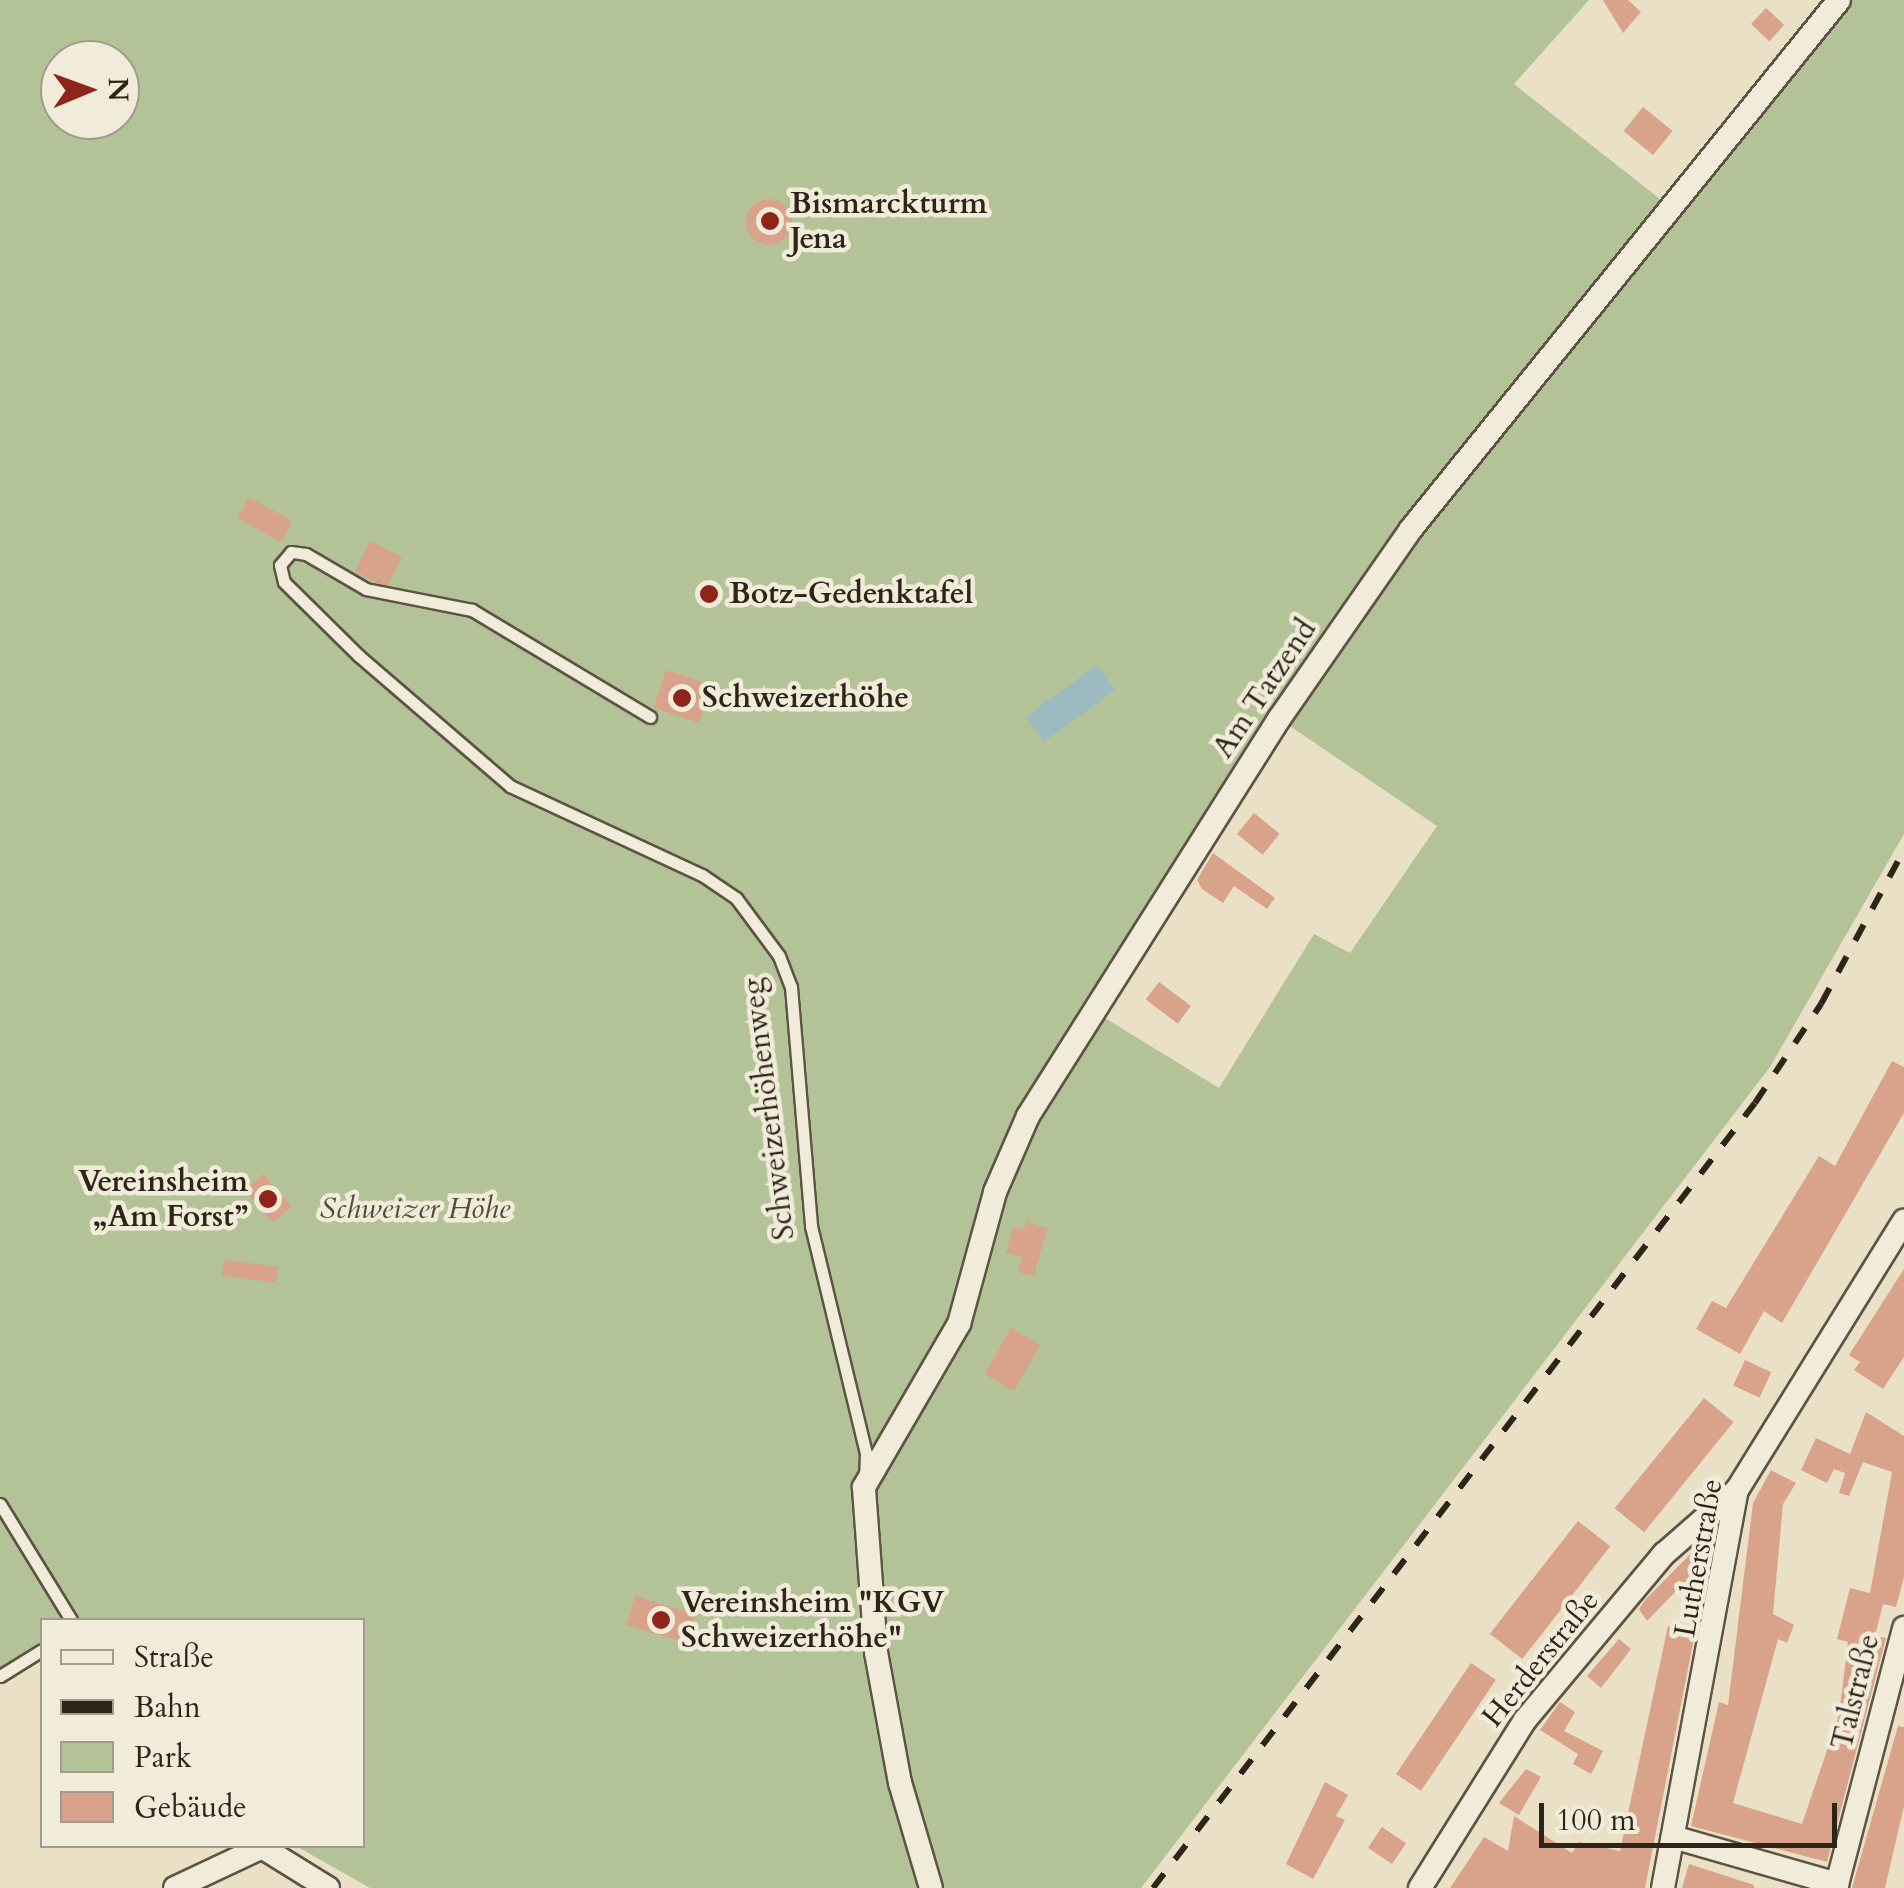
<!DOCTYPE html>
<meta charset="utf-8">
<style>
body{margin:0}
#map{position:relative;width:1904px;height:1888px;overflow:hidden;background:#e9e0c5;font-family:Cardo,serif}
div>[style]{position:absolute}
.green>*{inset:0;background:#b3c397}
.water>*{inset:0;background:#9dbac0;transform-origin:0 0}
.building>*{inset:0;background:#d8a28b;transform-origin:0 0}
.round{border-radius:50%}
.roads{filter:drop-shadow(2px 0 #5d5444) drop-shadow(-2px 0 #5d5444) drop-shadow(0 2px #5d5444) drop-shadow(0 -2px #5d5444)}
.lane>*{height:11px;margin:-5.5px;padding:0 5.5px;transform-origin:5.5px;border-radius:5.5px;background:#f1ebd9}
.street>*{height:22px;margin:-11px;padding:0 11px;transform-origin:11px;border-radius:11px;background:#f1ebd9}
.rail>*{height:6px;margin-top:-3px;transform-origin:0;background:repeating-linear-gradient(90deg,#2e2519 0 18px,transparent 0 36px)}
.dots>*{width:28px;height:28px;translate:-50% -50%;box-sizing:border-box;border:5px solid #f1ebd9;border-radius:50%}
span{translate:-50% -50%;white-space:nowrap;text-align:center;line-height:1.15;-webkit-text-stroke:9px #f1ebd9;paint-order:stroke}
.poi-label{font-size:30px;color:#2e2519;font-weight:700}
.left{translate:0 -50%;text-align:left}
.right{translate:-100% -50%;text-align:right}
.street-label{font-size:30px;color:#2e2519}
.park-label{font-size:30px;color:#4f4c38;font-style:italic}
.legend{position:absolute;left:40px;top:1618px;width:325px;height:230px;box-sizing:border-box;background:#f1ebd9;border:2px solid #a39c8c;margin:0;padding:12px 18px;list-style:none;font-size:30px;color:#2e2519}
.legend li{display:flex;align-items:center;gap:20px;height:50px}
.legend b{width:50px;border:2px solid #a39c8c}
.north{position:absolute;left:40px;top:40px;width:100px;height:100px;box-sizing:border-box;background:#f1ebd9;border:2px solid #a39c8c;border-radius:50%;rotate:89deg;font-size:28px;font-weight:700;line-height:40px;text-align:center;color:#2e2519}
.north::after{content:'';display:block;margin:auto;width:35px;height:45px;background:#8f2418;clip-path:polygon(50% 0,100% 100%,50% 72%,0 100%)}
.scale{position:absolute;left:1539px;top:1803px;width:298px;height:45px;box-sizing:border-box;border:5px solid #2e2519;border-top:0;padding-left:12px;font-size:30px;line-height:35px;white-space:nowrap;color:#2e2519;-webkit-text-stroke:8px #f1ebd9;paint-order:stroke}
</style>
<div id="map">
<div class="green">
<i style="clip-path:polygon(evenodd,0 0,1589px 0,1514px 84px,1665px 203px,1406px 527px,1275px 715px,1021px 1115px,990px 1187px,1003px 1196px,1034px 1120px,1100px 1015px,1219px 1088px,1314px 934px,1350px 953px,1437px 826px,1284px 722px,1613px 279px,1846px 0,1904px 0,1904px 834px,1770px 1067px,1141px 1888px,370px 1888px,296px 1846px,362px 1846px,362px 1620px,42px 1620px,42px 1650px,0 1676px,0 0,60px 60px,120px 60px,120px 120px,60px 120px,60px 60px)"></i>
</div>
<div class="water">
<i style="left:1097px;top:665px;width:31px;height:88px;rotate:54deg"></i>
</div>
<div class="building">
<i style="clip-path:polygon(1603px 0,1628px 0,1641px 12px,1623px 33px)"></i>
<i style="left:1766px;top:8px;width:25px;height:22px;rotate:43deg"></i>
<i style="left:1643px;top:107px;width:38px;height:31px;rotate:39deg"></i>
<i class="round" style="left:746px;top:199px;width:46px;height:46px"></i>
<i style="left:249px;top:497px;width:50px;height:24px;rotate:29deg"></i>
<i style="left:370px;top:541px;width:36px;height:34px;rotate:27deg"></i>
<i style="left:666px;top:670px;width:48px;height:40px;rotate:18deg"></i>
<i style="left:1254px;top:813px;width:33px;height:27px;rotate:39deg"></i>
<i style="clip-path:polygon(1213px 853px,1275px 898px,1267px 909px,1234px 886px,1223px 903px,1202px 889px,1197px 880px)"></i>
<i style="left:1159px;top:982px;width:40px;height:22px;rotate:37deg"></i>
<i style="clip-path:polygon(1892px 1061px,1904px 1067px,1904px 1113px,1782px 1323px,1764px 1311px,1740px 1354px,1696px 1329px,1712px 1301px,1726px 1308px,1819px 1156px,1835px 1166px)"></i>
<i style="left:263px;top:1174px;width:43px;height:25px;rotate:48deg"></i>
<i style="clip-path:polygon(1026px 1222px,1047px 1228px,1034px 1276px,1018px 1272px,1022px 1257px,1006px 1253px,1013px 1227px,1024px 1230px)"></i>
<i style="left:224px;top:1260px;width:54px;height:16px;rotate:7deg"></i>
<i style="clip-path:polygon(1904px 1269px,1904px 1357px,1883px 1389px,1854px 1370px,1860px 1362px,1849px 1355px)"></i>
<i style="left:1011px;top:1328px;width:34px;height:53px;rotate:30deg"></i>
<i style="left:1745px;top:1360px;width:29px;height:28px;rotate:25deg"></i>
<i style="left:1704px;top:1398px;width:38px;height:142px;rotate:39deg"></i>
<i style="clip-path:polygon(1866px 1412px,1904px 1436px,1904px 1577px,1896px 1607px,1883px 1604px,1875px 1636px,1886px 1638px,1827px 1862px,1691px 1826px,1719px 1702px,1728px 1705px,1753px 1503px,1771px 1470px,1796px 1483px,1783px 1504px,1773px 1614px,1794px 1625px,1787px 1643px,1778px 1639px,1733px 1803px,1802px 1824px,1839px 1715px,1848px 1642px,1837px 1639px,1850px 1588px,1870px 1593px,1892px 1472px,1863px 1462px,1849px 1496px,1839px 1493px,1845px 1473px,1834px 1469px,1827px 1483px,1801px 1470px,1816px 1438px,1850px 1454px)"></i>
<i style="left:1578px;top:1521px;width:41px;height:143px;rotate:38deg"></i>
<i style="clip-path:polygon(1714px 1530px,1702px 1597px,1679px 1588px,1647px 1621px,1639px 1609px,1645px 1600px)"></i>
<i style="left:635px;top:1596px;width:64px;height:30px;rotate:17deg"></i>
<i style="clip-path:polygon(1668px 1626px,1695px 1633px,1645px 1888px,1450px 1888px,1484px 1837px,1508px 1851px,1514px 1816px,1572px 1853px,1579px 1842px,1620px 1851px)"></i>
<i style="clip-path:polygon(1619px 1639px,1631px 1649px,1601px 1688px,1587px 1676px)"></i>
<i style="left:1471px;top:1663px;width:30px;height:134px;rotate:34deg"></i>
<i style="clip-path:polygon(1560px 1702px,1575px 1712px,1564px 1731px,1603px 1751px,1591px 1774px,1573px 1764px,1578px 1754px,1540px 1730px)"></i>
<i style="clip-path:polygon(1898px 1726px,1904px 1727px,1904px 1806px,1885px 1888px,1852px 1888px)"></i>
<i style="clip-path:polygon(1526px 1769px,1541px 1777px,1519px 1815px,1499px 1803px)"></i>
<i style="clip-path:polygon(1325px 1782px,1348px 1795px,1336px 1816px,1345px 1820px,1313px 1879px,1286px 1864px)"></i>
<i style="left:1382px;top:1827px;width:29px;height:25px;rotate:34deg"></i>
<i style="clip-path:polygon(1689px 1864px,1754px 1885px,1754px 1888px,1682px 1888px)"></i>
</div>
<div class="roads">
<div class="lane">
<i style="left:650px;top:717px;width:208px;rotate:-149deg"></i>
<i style="left:472px;top:610px;width:108px;rotate:-168.8deg"></i>
<i style="left:366px;top:589px;width:69px;rotate:-149.7deg"></i>
<i style="left:306px;top:554px;width:15px;rotate:-172deg"></i>
<i style="left:291px;top:552px;width:17px;rotate:130deg"></i>
<i style="left:280px;top:565px;width:17px;rotate:77deg"></i>
<i style="left:284px;top:582px;width:105px;rotate:44.6deg"></i>
<i style="left:359px;top:656px;width:199px;rotate:40.7deg"></i>
<i style="left:510px;top:786px;width:212px;rotate:24.9deg"></i>
<i style="left:702px;top:875px;width:41px;rotate:34.1deg"></i>
<i style="left:736px;top:898px;width:72px;rotate:53.4deg"></i>
<i style="left:779px;top:956px;width:33px;rotate:69deg"></i>
<i style="left:791px;top:987px;width:240px;rotate:85.2deg"></i>
<i style="left:811px;top:1226px;width:234px;rotate:76.4deg"></i>
<i style="left:866px;top:1453px;width:24px;rotate:92deg"></i>
<i style="left:0;top:1504px;width:136px;rotate:58.5deg"></i>
<i style="left:0;top:1676px;width:49px;rotate:-31.8deg"></i>
</div>
<div class="street">
<i style="left:1673px;top:1837px;width:171px;rotate:16deg"></i>
<i style="left:260px;top:1846px;width:80px;rotate:31.7deg"></i>
<i style="left:175px;top:1888px;width:94px;rotate:-25.2deg"></i>
<i style="left:931px;top:1888px;width:109px;rotate:-106.4deg"></i>
<i style="left:900px;top:1783px;width:133px;rotate:-100.4deg"></i>
<i style="left:876px;top:1652px;width:165px;rotate:-94.2deg"></i>
<i style="left:864px;top:1487px;width:189px;rotate:-59.8deg"></i>
<i style="left:959px;top:1324px;width:137px;rotate:-74.7deg"></i>
<i style="left:995px;top:1192px;width:83px;rotate:-66.5deg"></i>
<i style="left:1028px;top:1116px;width:470px;rotate:-57.7deg"></i>
<i style="left:1279px;top:719px;width:231px;rotate:-55.2deg"></i>
<i style="left:1411px;top:529px;width:680px;rotate:-51.02deg"></i>
<i style="left:1420px;top:1888px;width:198px;rotate:-58deg"></i>
<i style="left:1525px;top:1720px;width:217px;rotate:-50.1deg"></i>
<i style="left:1664px;top:1554px;width:97px;rotate:-41.2deg"></i>
<i style="left:1663px;top:1888px;width:405px;rotate:-79.5deg"></i>
<i style="left:1737px;top:1490px;width:317px;rotate:-58.2deg"></i>
<i style="left:1836px;top:1888px;width:269px;rotate:-75.3deg"></i>
</div>
</div>
<div class="rail">
<i style="left:1153px;top:1888px;width:989px;rotate:-52.52deg"></i>
<i style="left:1755px;top:1103px;width:119px;rotate:-56.3deg"></i>
<i style="left:1821px;top:1004px;width:175px;rotate:-61.7deg"></i>
</div>
<div class="dots">
<i style="left:770px;top:221px;background:#8f2418"></i>
<i style="left:709px;top:594px;background:#8f2418"></i>
<i style="left:682px;top:698px;background:#8f2418"></i>
<i style="left:268px;top:1199px;background:#8f2418"></i>
<i style="left:661px;top:1620px;background:#8f2418"></i>
</div>
<div class="poi-label">
<span class="left" style="left:790px;top:221px">Bismarckturm<br>Jena</span>
<span class="left" style="left:729px;top:594px">Botz-Gedenktafel</span>
<span class="left" style="left:702px;top:698px">Schweizerhöhe</span>
<span class="right" style="left:248px;top:1199px">Vereinsheim<br>„Am Forst”</span>
<span class="left" style="left:681px;top:1620px">Vereinsheim "KGV<br>Schweizerhöhe"</span>
</div>
<div class="street-label">
<span style="left:1265px;top:689px;rotate:-56deg">Am Tatzend</span>
<span style="left:769px;top:1109px;rotate:-97deg">Schweizerhöhenweg</span>
<span style="left:1699px;top:1558px;rotate:-80deg">Lutherstraße</span>
<span style="left:1541px;top:1659px;rotate:-51deg">Herderstraße</span>
<span style="left:1856px;top:1692px;rotate:-76deg">Talstraße</span>
</div>
<div class="park-label">
<span style="left:415px;top:1209px">Schweizer Höhe</span>
</div>
<ul class="legend">
<li><b style="height:12px;background:#f1ebd9"></b>Straße</li>
<li><b style="height:12px;background:#2e2519"></b>Bahn</li>
<li><b style="height:28px;background:#b3c397"></b>Park</li>
<li><b style="height:28px;background:#d8a28b"></b>Gebäude</li>
</ul>
<div class="north">N</div>
<div class="scale">100 m</div>
</div>
